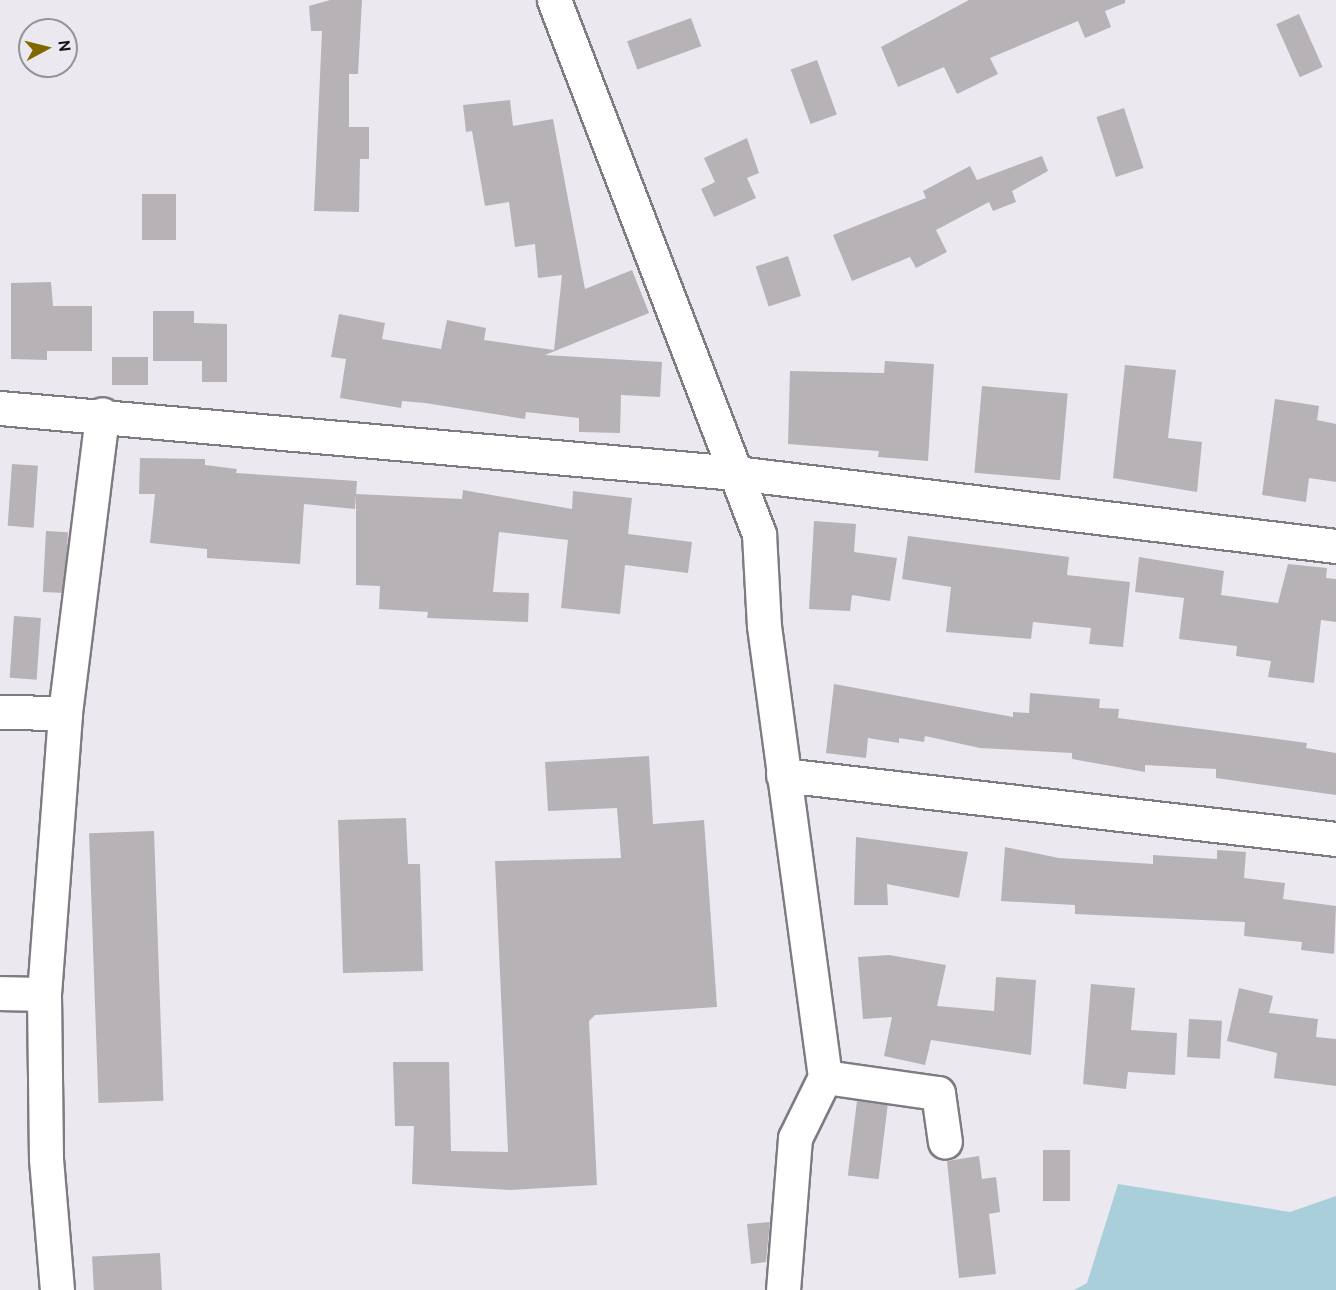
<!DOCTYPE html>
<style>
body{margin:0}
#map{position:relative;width:1336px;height:1290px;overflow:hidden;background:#ebe9ef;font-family:Cabin,sans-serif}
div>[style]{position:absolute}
.water>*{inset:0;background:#a8cfda}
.building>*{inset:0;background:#b7b2b6;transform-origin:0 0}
.roads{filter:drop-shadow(2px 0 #7e7c82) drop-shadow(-2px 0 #7e7c82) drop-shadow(0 2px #7e7c82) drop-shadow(0 -2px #7e7c82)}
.minor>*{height:33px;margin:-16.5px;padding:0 16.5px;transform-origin:16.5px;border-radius:16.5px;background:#fff}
span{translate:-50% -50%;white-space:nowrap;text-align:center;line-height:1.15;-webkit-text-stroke:5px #ebe9ef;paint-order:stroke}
.north{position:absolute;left:18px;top:18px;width:60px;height:60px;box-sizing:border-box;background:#ebe9ef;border:2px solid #949397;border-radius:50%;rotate:83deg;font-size:16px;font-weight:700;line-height:24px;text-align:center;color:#121214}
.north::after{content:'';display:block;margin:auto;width:21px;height:27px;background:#806700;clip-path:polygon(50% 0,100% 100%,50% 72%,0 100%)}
</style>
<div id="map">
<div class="water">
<i style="clip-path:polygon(1118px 1184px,1290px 1212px,1336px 1196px,1336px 1290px,1074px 1290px,1087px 1283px)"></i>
</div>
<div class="building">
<i style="clip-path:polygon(330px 0,362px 0,358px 74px,349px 74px,349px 127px,369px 127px,369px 159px,360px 159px,359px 212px,314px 211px,322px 31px,311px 31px,309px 6px)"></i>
<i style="clip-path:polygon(969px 0,1125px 0,1125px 3px,1105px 11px,1111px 27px,1085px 38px,1078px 21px,990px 58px,998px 74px,957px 94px,944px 67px,898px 87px,881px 47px)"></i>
<i style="left:1299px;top:14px;width:58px;height:25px;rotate:66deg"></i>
<i style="left:691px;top:18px;width:30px;height:68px;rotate:70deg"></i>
<i style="left:817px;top:60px;width:58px;height:28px;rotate:70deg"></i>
<i style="clip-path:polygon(510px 100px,513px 126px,553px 119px,585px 289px,632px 270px,649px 313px,545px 355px,662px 362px,660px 397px,621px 395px,620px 433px,579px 432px,579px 418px,526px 412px,525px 419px,425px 403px,402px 401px,401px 408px,340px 398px,346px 359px,331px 357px,339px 314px,385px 323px,382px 339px,441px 349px,447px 320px,486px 328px,484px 340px,554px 350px,562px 275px,538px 278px,535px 244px,515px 247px,509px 202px,485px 206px,472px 131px,466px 132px,463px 105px)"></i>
<i style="left:1124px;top:108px;width:63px;height:29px;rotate:72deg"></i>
<i style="clip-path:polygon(747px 138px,759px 173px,747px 178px,756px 198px,714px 217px,701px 189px,715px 182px,704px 158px)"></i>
<i style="clip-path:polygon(1042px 156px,1048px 171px,1012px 191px,1016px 202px,993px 211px,989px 202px,936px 230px,947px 252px,916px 268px,910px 257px,852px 281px,833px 235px,926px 198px,923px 191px,970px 166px,977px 180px)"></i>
<i style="left:142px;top:194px;width:34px;height:46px"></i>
<i style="left:788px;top:256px;width:42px;height:34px;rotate:72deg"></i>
<i style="clip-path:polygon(51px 282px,53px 306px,92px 306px,92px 351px,47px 351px,47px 360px,11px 359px,11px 283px)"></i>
<i style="clip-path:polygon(153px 311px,194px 311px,194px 323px,227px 324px,227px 382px,202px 382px,202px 361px,153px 361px)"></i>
<i style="left:148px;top:357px;width:28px;height:36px;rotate:90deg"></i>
<i style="clip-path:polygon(885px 361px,934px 364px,928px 461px,878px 457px,879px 451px,788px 444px,790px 371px,884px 373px)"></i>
<i style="clip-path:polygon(1125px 365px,1176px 370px,1168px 438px,1202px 442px,1197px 492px,1113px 478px)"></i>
<i style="left:982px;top:386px;width:86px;height:87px;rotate:5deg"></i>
<i style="clip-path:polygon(1275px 399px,1319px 406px,1317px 420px,1336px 424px,1336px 482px,1309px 478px,1306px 502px,1262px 495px)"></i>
<i style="clip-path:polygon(140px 458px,205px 459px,205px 465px,237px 469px,236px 473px,357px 481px,355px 509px,304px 504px,300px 564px,207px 558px,207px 549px,150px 543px,155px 494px,139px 494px)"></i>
<i style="left:12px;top:464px;width:26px;height:62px;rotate:4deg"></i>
<i style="clip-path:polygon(463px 490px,572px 509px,573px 491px,632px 498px,628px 534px,692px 542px,688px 573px,625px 565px,620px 614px,561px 608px,568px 540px,499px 532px,493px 592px,529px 593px,528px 622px,427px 618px,428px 612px,379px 609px,380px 586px,356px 585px,356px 494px,462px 499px)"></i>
<i style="clip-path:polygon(814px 521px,856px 524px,854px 552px,897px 558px,890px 601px,852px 595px,850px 611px,809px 609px)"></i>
<i style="left:46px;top:531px;width:22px;height:61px;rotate:3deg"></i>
<i style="clip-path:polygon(908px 536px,1069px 557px,1067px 575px,1130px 582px,1123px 647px,1089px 644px,1091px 628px,1033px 622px,1031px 639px,946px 632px,951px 587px,902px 579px)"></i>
<i style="clip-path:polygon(1139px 557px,1224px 571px,1221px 595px,1278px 603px,1288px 564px,1327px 568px,1326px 578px,1336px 579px,1336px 622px,1321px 620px,1314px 683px,1268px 677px,1271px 661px,1236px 656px,1237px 646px,1179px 639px,1184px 598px,1135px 592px)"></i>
<i style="left:14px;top:616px;width:27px;height:62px;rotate:4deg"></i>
<i style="clip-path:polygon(834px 684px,1013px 717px,1013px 712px,1029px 713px,1030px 693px,1100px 699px,1099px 708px,1119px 709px,1118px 718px,1307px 743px,1306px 748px,1336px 753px,1336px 795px,1216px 778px,1216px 769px,1145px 765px,1145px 772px,1072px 759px,1072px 753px,980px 748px,925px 736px,924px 742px,899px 738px,899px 743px,868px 738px,866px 758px,826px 753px)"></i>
<i style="clip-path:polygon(649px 756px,653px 824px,704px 820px,717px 1007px,595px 1015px,589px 1021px,597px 1185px,510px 1190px,412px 1184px,414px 1126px,395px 1126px,393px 1062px,449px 1062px,451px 1151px,508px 1152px,495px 861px,621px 858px,617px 808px,548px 811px,545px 762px)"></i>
<i style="clip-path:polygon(406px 818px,408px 864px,420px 864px,423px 971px,343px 973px,338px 820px)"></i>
<i style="left:154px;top:831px;width:270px;height:65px;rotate:88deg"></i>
<i style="clip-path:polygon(856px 837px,968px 852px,959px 898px,887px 884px,888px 905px,854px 905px)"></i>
<i style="clip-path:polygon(1005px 847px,1059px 858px,1153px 864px,1153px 855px,1217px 859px,1217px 850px,1246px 852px,1244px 878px,1285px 883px,1283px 899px,1336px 906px,1334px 954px,1301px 950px,1302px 942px,1244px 936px,1245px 922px,1075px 914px,1075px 905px,1001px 901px)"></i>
<i style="clip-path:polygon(889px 955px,946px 965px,937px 1006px,994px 1011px,996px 977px,1036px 980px,1031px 1055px,931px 1040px,925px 1065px,884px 1056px,892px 1017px,863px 1019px,858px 957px)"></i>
<i style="clip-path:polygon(1091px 984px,1135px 988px,1131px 1030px,1177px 1033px,1175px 1075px,1128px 1072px,1126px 1089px,1083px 1084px)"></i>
<i style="clip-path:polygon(1239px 988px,1273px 996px,1269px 1013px,1318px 1019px,1316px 1037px,1336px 1039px,1336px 1086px,1274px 1078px,1277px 1053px,1227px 1041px)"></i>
<i style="left:1189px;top:1019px;width:33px;height:38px;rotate:3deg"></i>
<i style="left:857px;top:1101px;width:31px;height:75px;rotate:7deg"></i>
<i style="left:1043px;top:1150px;width:27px;height:51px"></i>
<i style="clip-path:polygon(979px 1156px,982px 1179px,996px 1177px,1000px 1212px,989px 1214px,996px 1274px,959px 1278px,947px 1161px)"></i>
<i style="clip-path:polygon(770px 1222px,766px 1262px,751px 1264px,747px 1224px)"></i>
<i style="left:160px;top:1253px;width:37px;height:68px;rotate:87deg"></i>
</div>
<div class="roads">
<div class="minor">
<i style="left:554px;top:0;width:572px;rotate:69deg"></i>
<i style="left:759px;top:534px;width:92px;rotate:86.9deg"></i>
<i style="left:764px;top:626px;width:455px;rotate:82.3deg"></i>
<i style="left:825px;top:1077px;width:68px;rotate:116.2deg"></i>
<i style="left:795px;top:1138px;width:152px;rotate:94.5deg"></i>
<i style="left:0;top:408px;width:739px;rotate:5.05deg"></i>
<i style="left:736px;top:473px;width:604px;rotate:6.94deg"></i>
<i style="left:0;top:712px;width:65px;rotate:0.9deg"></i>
<i style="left:783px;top:775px;width:557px;rotate:6.6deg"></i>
<i style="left:0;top:993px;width:44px;rotate:1.3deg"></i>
<i style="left:825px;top:1077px;width:114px;rotate:8.1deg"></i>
<i style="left:938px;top:1093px;width:49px;rotate:81.9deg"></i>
<i style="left:57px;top:1290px;width:131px;rotate:-94.8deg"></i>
<i style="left:46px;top:1159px;width:165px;rotate:-90.7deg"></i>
<i style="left:44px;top:994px;width:282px;rotate:-85.7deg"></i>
<i style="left:65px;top:713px;width:301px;rotate:-82.9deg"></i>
</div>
</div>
<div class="north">N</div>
</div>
